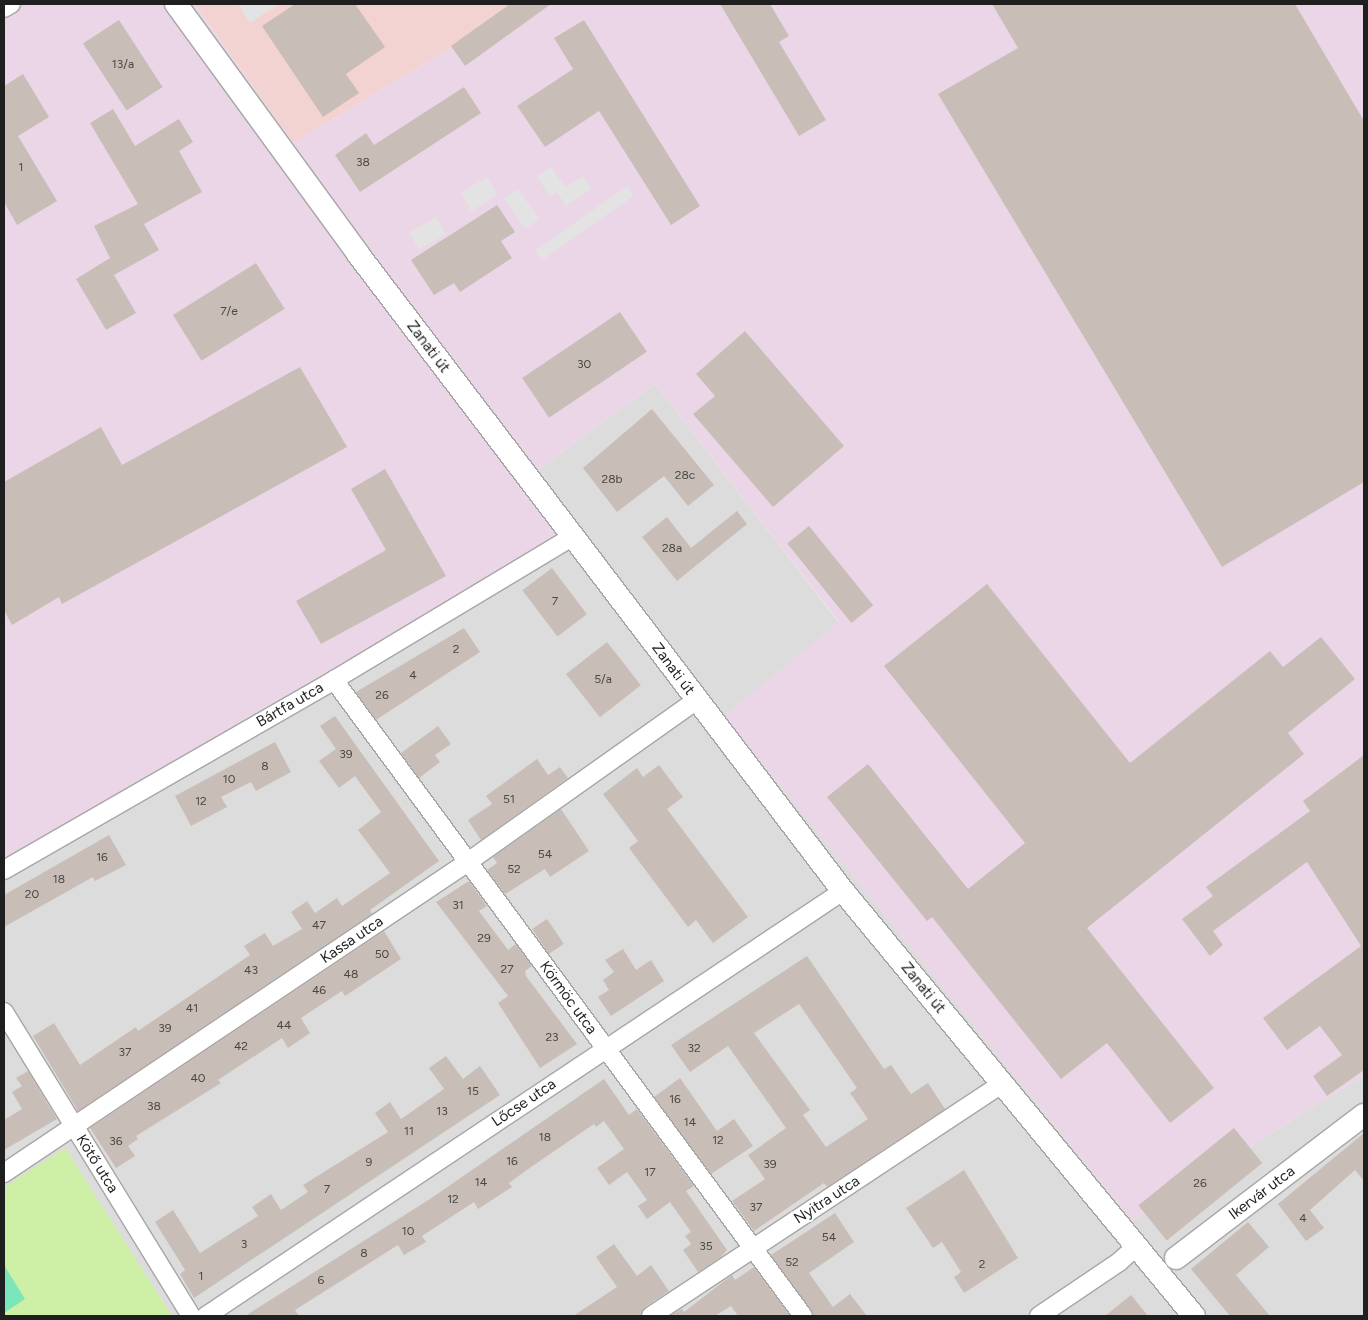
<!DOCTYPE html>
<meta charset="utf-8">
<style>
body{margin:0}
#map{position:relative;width:1368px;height:1320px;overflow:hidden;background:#f1ece4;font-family:Figtree,sans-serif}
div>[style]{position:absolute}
.residential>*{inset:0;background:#dddcdc}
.commercial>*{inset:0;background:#f3d2d2}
.industrial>*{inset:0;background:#ead6e7}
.grass>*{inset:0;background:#cdefa6}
.pitch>*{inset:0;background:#7be6b9}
.parking>*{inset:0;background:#e3e3e3;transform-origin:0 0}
.building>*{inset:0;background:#c9beb7;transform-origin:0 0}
.roads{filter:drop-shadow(1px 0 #a6a6a6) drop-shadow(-1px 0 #a6a6a6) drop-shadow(0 1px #a6a6a6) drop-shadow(0 -1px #a6a6a6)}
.minor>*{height:18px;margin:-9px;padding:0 9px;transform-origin:9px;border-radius:9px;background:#fff}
.tertiary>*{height:22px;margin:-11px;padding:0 11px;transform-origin:11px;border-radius:11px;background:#fff}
span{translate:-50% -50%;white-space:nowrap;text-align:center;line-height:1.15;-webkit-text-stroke:4px #fff;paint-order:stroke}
.number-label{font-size:12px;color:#4a4745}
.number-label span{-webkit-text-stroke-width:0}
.street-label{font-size:15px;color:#1f1f1f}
.frame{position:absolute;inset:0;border:5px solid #1f1f1f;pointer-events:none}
</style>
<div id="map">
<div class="residential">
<i style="clip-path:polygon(655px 384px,839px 623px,724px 716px,1132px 1221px,1364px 1075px,1364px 1316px,4px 1316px,4px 865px)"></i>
</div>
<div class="commercial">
<i style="clip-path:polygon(195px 4px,523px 4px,293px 143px)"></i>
</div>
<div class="industrial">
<i style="clip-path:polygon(4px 4px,195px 4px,293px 143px,523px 4px,1364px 4px,1364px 1075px,1132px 1221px,724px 716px,839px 622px,655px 384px,533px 474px,573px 529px,4px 865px)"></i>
</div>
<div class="grass">
<i style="clip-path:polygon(65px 1148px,172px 1316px,4px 1316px,4px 1187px)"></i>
</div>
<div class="pitch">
<i style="clip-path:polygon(4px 1265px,25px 1299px,4px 1313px)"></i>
</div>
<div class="parking">
<i style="clip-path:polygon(238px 4px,279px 4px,250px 23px)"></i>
<i style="clip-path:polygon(551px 167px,565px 187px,583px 176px,591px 189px,566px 206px,557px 192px,550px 197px,537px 176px)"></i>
<i style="left:487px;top:177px;width:21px;height:31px;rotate:59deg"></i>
<i style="left:627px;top:186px;width:12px;height:112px;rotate:55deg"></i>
<i style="left:518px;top:189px;width:37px;height:17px;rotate:55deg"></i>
<i style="left:436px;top:217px;width:20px;height:31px;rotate:60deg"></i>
</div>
<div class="building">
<i style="clip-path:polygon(295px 4px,355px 4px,385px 47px,346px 74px,359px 93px,323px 117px,262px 26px)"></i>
<i style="clip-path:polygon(510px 4px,551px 4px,465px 66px,451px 46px)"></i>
<i style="clip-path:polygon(720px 4px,770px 4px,789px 36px,779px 42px,826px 120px,799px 136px)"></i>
<i style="clip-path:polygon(992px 4px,1295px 4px,1364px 121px,1364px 482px,1222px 567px,938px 94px,1018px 48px)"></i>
<i style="left:119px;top:20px;width:80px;height:43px;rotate:57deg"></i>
<i style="clip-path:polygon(584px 20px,700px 206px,671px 225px,599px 111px,545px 147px,517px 106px,573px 69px,554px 38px)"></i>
<i style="clip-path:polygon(23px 74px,49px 117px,18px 136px,57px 201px,17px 225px,4px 202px,4px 86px)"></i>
<i style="clip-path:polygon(464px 87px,481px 113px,360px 192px,335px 155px,366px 133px,374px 145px)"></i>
<i style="clip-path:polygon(113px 109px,135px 146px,179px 119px,193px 142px,179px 151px,202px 192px,144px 224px,159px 250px,114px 275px,136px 313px,106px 330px,76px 279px,110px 258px,94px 226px,138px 204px,90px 123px)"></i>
<i style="clip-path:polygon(497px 205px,515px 232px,501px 241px,512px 258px,460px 292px,454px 283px,434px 295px,411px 260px)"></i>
<i style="left:256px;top:263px;width:54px;height:98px;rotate:58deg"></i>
<i style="left:620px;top:312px;width:48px;height:118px;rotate:56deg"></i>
<i style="clip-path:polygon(745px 331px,844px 446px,773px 507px,693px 414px,715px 396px,696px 374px)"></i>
<i style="clip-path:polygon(300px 367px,347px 447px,62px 604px,59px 597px,12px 625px,4px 610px,4px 482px,101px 427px,122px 465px)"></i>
<i style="clip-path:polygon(652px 409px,714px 485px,688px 506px,664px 476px,617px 512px,583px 468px)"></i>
<i style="clip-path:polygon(385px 469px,446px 576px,321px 644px,296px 601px,386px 550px,351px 489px)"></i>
<i style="clip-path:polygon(737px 511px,747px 524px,677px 581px,642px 537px,667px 517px,691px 548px)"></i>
<i style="left:809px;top:526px;width:102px;height:28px;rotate:51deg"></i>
<i style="left:552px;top:568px;width:58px;height:37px;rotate:53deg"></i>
<i style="clip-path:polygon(987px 584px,1130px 763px,1270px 651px,1283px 667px,1321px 637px,1355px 679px,1288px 733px,1304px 754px,1087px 928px,1214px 1088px,1170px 1123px,1107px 1043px,1061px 1079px,932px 917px,927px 921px,827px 797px,868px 764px,968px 889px,1025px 843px,884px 666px)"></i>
<i style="clip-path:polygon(464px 628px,480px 652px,376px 720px,356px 692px)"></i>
<i style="left:607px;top:642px;width:55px;height:52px;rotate:52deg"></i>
<i style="clip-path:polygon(335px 716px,439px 861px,370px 910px,372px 914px,78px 1111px,33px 1036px,54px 1023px,80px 1065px,136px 1027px,138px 1031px,250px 955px,244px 946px,265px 933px,273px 946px,302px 929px,291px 912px,307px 901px,315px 913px,337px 898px,342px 906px,390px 873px,358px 830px,381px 812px,355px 776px,339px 788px,319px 761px,336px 749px,320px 726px)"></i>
<i style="clip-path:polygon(438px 726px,451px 744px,435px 755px,440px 762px,419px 778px,401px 753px)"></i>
<i style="clip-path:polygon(275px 742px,291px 772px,256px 791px,251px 782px,221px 797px,227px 807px,191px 826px,175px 796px)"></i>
<i style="clip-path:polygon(1364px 755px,1364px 1070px,1327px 1096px,1313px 1076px,1342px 1055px,1320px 1026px,1287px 1050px,1263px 1018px,1361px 946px,1307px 862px,1213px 931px,1223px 945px,1210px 956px,1182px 919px,1213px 896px,1206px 887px,1310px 811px,1303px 801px)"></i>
<i style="clip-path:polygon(537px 759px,548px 775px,560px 767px,568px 778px,481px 840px,468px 820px,492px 804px,486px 796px)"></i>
<i style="clip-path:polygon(659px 765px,683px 797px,667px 809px,748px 917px,713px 943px,696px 920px,688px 927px,629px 848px,638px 841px,603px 794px,637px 768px,643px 777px)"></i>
<i style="clip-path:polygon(561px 809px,589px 851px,550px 877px,545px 869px,505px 894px,487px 870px,497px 863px,493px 857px)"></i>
<i style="clip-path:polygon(109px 835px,126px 865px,95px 881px,93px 877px,4px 927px,4px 895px)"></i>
<i style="clip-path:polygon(469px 881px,487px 906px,479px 911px,508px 950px,516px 944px,532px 966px,525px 971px,526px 976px,577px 1044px,540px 1068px,498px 1003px,508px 996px,436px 902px)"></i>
<i style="left:547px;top:919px;width:30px;height:18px;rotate:56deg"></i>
<i style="clip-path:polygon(384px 931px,401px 959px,345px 996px,342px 991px,301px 1018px,310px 1033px,288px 1048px,282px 1038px,218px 1080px,221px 1083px,136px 1136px,138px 1139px,128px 1146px,135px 1156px,116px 1168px,90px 1128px)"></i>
<i style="clip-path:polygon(623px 949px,636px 970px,651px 960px,664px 981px,611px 1016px,598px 997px,609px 990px,603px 980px,614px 972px,605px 960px)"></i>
<i style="clip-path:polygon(evenodd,807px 956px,884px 1069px,891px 1065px,911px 1094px,928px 1083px,945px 1109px,827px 1187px,824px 1183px,754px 1231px,732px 1201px,765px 1179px,748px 1155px,786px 1128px,728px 1046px,690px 1072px,671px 1045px,807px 956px,799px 1004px,857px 1088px,850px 1093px,868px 1119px,826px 1147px,803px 1115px,810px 1110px,754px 1033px,799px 1004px)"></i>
<i style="clip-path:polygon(446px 1056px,463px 1079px,480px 1066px,500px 1095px,194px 1298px,180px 1274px,185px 1270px,155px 1222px,173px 1210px,200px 1253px,258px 1216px,252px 1207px,271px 1194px,281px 1210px,308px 1192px,303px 1185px,388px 1132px,375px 1113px,390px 1102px,401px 1119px,444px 1089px,429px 1068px)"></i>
<i style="clip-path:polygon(28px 1071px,57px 1119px,4px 1150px,4px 1120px,22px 1109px,12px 1092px,22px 1086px,16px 1078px)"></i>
<i style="clip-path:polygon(680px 1078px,717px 1131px,734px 1119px,753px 1146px,711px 1174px,654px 1097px)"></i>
<i style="clip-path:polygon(604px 1079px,629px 1115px,637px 1109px,694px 1186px,686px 1191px,727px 1250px,720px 1258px,698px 1272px,683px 1250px,691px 1244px,685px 1236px,691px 1232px,670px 1202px,647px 1219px,638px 1206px,647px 1200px,627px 1172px,609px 1185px,597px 1168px,624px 1149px,604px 1121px,596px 1127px,594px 1124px,531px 1167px,509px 1183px,512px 1187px,478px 1209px,474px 1202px,422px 1236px,426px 1242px,404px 1255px,398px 1245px,295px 1310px,299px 1316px,245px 1316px,430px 1199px)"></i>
<i style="left:1234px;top:1128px;width:45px;height:123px;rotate:51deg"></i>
<i style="clip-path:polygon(1364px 1133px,1364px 1181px,1355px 1170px,1310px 1210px,1324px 1228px,1306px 1241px,1278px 1204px)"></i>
<i style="clip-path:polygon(964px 1170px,1018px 1258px,964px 1293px,954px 1277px,961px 1272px,942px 1242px,933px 1248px,906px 1208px)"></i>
<i style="clip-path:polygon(835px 1213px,854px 1242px,809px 1273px,833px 1307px,850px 1294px,867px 1316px,813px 1316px,771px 1255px)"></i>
<i style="clip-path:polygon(1248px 1222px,1269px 1247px,1236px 1275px,1270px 1316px,1230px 1316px,1191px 1269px)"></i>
<i style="clip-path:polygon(614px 1244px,637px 1276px,651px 1265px,669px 1291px,645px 1307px,640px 1316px,573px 1316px,617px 1287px,596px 1257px)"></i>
<i style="clip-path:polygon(754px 1267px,790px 1316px,738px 1316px,731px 1306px,715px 1316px,670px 1316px,682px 1309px,684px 1312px,732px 1275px,735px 1280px)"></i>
<i style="clip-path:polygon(1131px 1295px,1148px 1316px,1105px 1316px)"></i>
</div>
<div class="roads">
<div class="minor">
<i style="left:4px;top:8px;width:8px;rotate:-30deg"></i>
<i style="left:334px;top:680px;width:790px;rotate:53.59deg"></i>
<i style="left:4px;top:870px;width:381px;rotate:-29.9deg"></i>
<i style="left:334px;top:680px;width:280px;rotate:-31deg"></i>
<i style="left:4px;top:1012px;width:357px;rotate:58.4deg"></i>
<i style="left:4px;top:1173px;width:559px;rotate:-33.83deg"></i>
<i style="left:468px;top:862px;width:281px;rotate:-35.3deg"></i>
<i style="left:206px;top:1316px;width:766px;rotate:-33.71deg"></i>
<i style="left:651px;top:1316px;width:421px;rotate:-33.5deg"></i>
<i style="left:1039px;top:1316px;width:97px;rotate:-34deg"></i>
<i style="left:1119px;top:1262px;width:25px;rotate:-42deg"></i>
</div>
<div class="tertiary">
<i style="left:176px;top:4px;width:309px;rotate:53.9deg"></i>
<i style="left:358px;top:254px;width:801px;rotate:52.72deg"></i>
<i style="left:843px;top:891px;width:551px;rotate:50.45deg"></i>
<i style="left:1176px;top:1258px;width:236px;rotate:-37.3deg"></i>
</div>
</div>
<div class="number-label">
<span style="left:123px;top:65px">13/a</span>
<span style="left:363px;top:163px">38</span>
<span style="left:21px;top:168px">1</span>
<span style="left:229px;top:312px">7/e</span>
<span style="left:584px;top:365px">30</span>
<span style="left:685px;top:476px">28c</span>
<span style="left:612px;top:480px">28b</span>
<span style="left:672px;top:549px">28a</span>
<span style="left:555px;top:602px">7</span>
<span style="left:456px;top:650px">2</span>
<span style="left:413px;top:676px">4</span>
<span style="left:603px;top:680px">5/a</span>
<span style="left:382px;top:696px">26</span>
<span style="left:346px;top:755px">39</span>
<span style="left:265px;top:767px">8</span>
<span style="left:229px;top:780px">10</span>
<span style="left:509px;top:800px">51</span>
<span style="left:201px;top:802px">12</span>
<span style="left:545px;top:855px">54</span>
<span style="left:102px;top:858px">16</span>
<span style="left:514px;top:870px">52</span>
<span style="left:59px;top:880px">18</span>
<span style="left:32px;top:895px">20</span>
<span style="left:458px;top:906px">31</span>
<span style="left:319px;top:926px">47</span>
<span style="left:484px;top:939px">29</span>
<span style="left:382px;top:955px">50</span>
<span style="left:507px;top:970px">27</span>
<span style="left:251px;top:971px">43</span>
<span style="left:351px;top:975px">48</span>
<span style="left:319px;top:991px">46</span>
<span style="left:192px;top:1009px">41</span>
<span style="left:284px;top:1026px">44</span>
<span style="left:165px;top:1029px">39</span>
<span style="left:552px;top:1038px">23</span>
<span style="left:241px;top:1047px">42</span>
<span style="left:694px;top:1049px">32</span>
<span style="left:125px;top:1053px">37</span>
<span style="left:198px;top:1079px">40</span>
<span style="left:473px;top:1092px">15</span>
<span style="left:675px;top:1100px">16</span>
<span style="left:154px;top:1107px">38</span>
<span style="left:442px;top:1112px">13</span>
<span style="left:690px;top:1123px">14</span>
<span style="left:409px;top:1132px">11</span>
<span style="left:545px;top:1138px">18</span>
<span style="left:718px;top:1141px">12</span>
<span style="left:116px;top:1142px">36</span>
<span style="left:512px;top:1162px">16</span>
<span style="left:369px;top:1163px">9</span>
<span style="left:770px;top:1165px">39</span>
<span style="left:650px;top:1173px">17</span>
<span style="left:481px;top:1183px">14</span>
<span style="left:1200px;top:1184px">26</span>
<span style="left:327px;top:1190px">7</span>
<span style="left:453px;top:1200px">12</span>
<span style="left:756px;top:1208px">37</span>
<span style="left:1303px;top:1219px">4</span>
<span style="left:408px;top:1232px">10</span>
<span style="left:829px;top:1238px">54</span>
<span style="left:244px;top:1245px">3</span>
<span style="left:706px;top:1247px">35</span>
<span style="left:364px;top:1254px">8</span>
<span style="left:792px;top:1263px">52</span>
<span style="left:982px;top:1265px">2</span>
<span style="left:201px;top:1277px">1</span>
<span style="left:321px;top:1281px">6</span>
</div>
<div class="street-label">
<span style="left:428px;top:347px;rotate:53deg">Zanati út</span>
<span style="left:673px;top:669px;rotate:53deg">Zanati út</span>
<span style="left:290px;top:705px;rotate:-30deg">Bártfa utca</span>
<span style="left:352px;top:940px;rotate:-34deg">Kassa utca</span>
<span style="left:923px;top:988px;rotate:51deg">Zanati út</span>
<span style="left:568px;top:998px;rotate:54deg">Körmöc utca</span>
<span style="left:524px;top:1103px;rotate:-34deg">Lőcse utca</span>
<span style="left:97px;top:1164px;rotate:58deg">Kötő utca</span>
<span style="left:1262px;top:1193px;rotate:-37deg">Ikervár utca</span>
<span style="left:827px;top:1200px;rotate:-33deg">Nyitra utca</span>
</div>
<div class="frame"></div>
</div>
